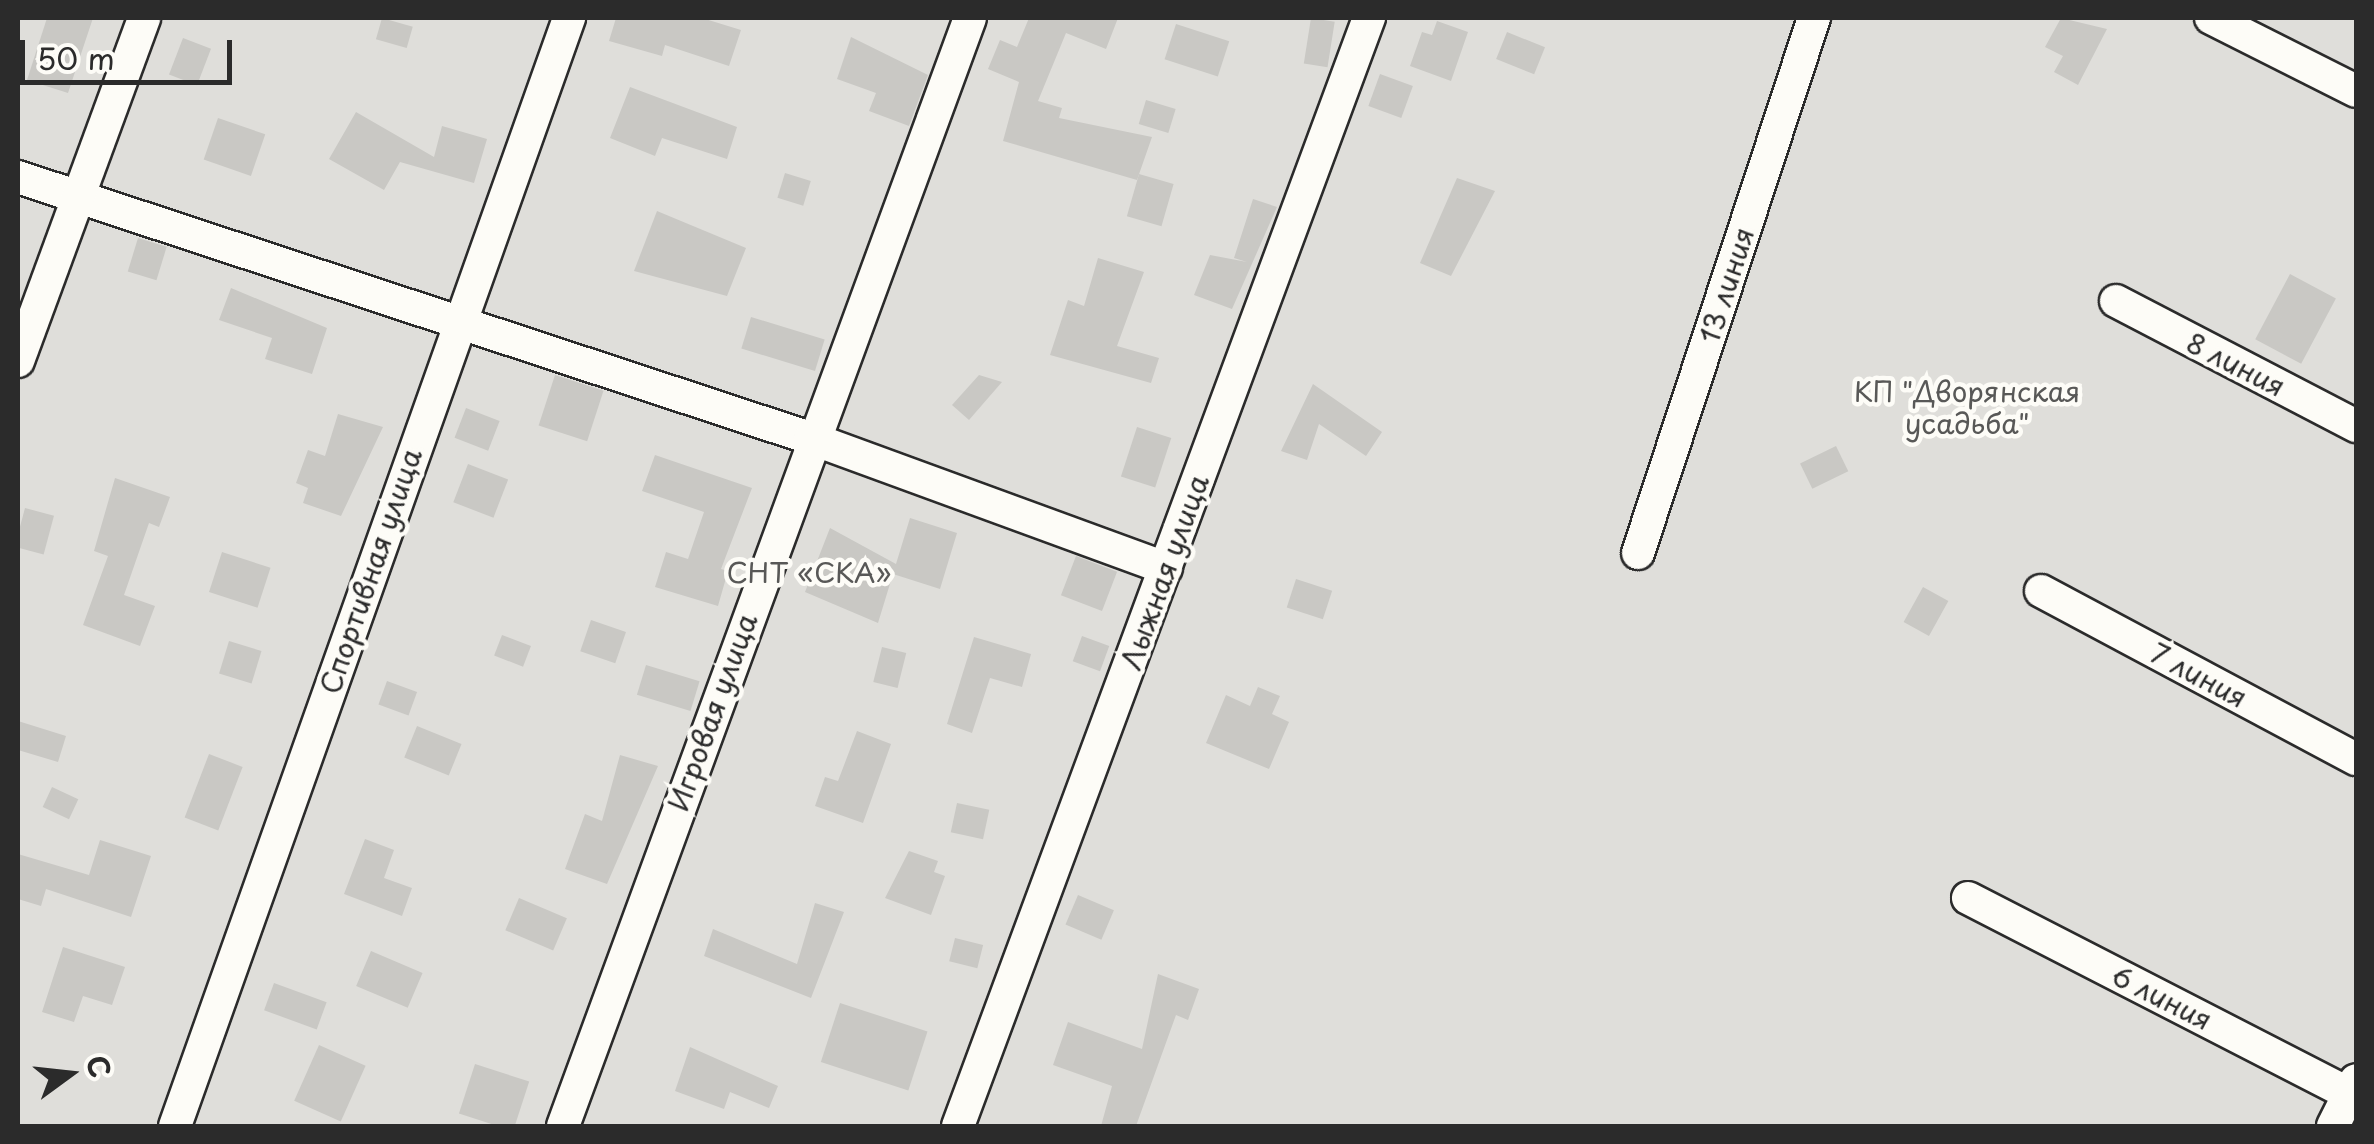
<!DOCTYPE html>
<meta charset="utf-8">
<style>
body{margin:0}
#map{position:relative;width:2374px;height:1144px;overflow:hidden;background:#fdfcf7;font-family:"Playpen Sans",sans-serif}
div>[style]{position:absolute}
.green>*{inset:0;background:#dfdeda;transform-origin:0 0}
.building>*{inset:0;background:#c9c8c4;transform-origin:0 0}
.roads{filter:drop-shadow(2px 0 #2b2b2b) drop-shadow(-2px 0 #2b2b2b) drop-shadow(0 2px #2b2b2b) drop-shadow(0 -2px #2b2b2b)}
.minor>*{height:32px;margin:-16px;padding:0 16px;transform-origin:16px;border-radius:16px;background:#fdfcf7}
span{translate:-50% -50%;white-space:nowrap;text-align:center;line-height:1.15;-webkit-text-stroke:9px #fdfcf7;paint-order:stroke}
.street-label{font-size:28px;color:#2b2b2b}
.park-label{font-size:28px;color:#585857}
.frame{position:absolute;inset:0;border:20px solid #2b2b2b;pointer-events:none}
.north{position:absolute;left:20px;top:1024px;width:100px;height:100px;-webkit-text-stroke:8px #fdfcf7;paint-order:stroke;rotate:75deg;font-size:28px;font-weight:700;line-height:40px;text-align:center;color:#2b2b2b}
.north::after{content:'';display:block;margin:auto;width:35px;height:45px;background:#2b2b2b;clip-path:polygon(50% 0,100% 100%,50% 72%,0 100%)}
.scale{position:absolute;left:20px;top:40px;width:212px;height:45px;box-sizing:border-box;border:5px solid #2b2b2b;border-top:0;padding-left:12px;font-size:30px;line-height:35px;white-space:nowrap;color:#2b2b2b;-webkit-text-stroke:8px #fdfcf7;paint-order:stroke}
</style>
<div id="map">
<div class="green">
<i style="left:18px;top:18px;width:2338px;height:1108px"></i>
</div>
<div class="building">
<i style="clip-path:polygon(47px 18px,93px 18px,68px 93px,27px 80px)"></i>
<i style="left:382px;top:18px;width:32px;height:22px;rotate:16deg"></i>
<i style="clip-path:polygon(616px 18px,702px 18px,741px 30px,729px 66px,665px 45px,662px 56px,609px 41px)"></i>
<i style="clip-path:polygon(1029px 18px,1118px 18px,1106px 49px,1066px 33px,1038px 101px,1062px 108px,1059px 118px,1152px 137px,1137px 180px,1003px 141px,1019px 82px,988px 69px,1000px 40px,1017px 47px)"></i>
<i style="left:1311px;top:18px;width:24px;height:46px;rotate:9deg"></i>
<i style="clip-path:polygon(2061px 18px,2107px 29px,2078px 85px,2054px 72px,2063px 56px,2045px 47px)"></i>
<i style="clip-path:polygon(1437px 21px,1468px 32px,1451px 81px,1410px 66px,1422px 32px,1432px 35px)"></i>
<i style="left:1176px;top:24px;width:56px;height:37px;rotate:18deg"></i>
<i style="left:1507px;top:32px;width:41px;height:29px;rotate:22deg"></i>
<i style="clip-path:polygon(851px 37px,928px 75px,909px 126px,869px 111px,876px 93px,837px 79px)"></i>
<i style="left:183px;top:38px;width:30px;height:39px;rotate:21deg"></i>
<i style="left:1380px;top:74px;width:35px;height:34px;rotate:20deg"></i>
<i style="clip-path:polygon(630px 87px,737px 127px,727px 159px,662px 138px,655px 156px,610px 138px)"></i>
<i style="left:1146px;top:100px;width:31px;height:25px;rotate:17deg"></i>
<i style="clip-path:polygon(356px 112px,434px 157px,442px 126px,487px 139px,474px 183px,400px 162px,384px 190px,329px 159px)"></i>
<i style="left:218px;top:118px;width:50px;height:44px;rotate:19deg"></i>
<i style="left:785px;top:173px;width:27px;height:26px;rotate:17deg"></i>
<i style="left:1139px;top:174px;width:36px;height:44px;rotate:16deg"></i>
<i style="clip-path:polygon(1457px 178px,1495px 191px,1451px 276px,1420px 263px)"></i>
<i style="clip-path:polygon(1253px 199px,1277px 207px,1232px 309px,1194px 295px,1210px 255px,1247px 262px,1234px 258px)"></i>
<i style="clip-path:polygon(657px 211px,746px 248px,727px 296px,634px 271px)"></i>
<i style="left:138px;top:238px;width:30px;height:35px;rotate:17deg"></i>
<i style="clip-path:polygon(1098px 258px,1144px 272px,1117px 346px,1159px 358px,1151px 383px,1050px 355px,1068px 300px,1084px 306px)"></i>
<i style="left:2290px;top:274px;width:52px;height:74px;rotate:28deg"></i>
<i style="clip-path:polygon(231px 288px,327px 328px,312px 374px,265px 359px,272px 338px,219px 320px)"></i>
<i style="left:751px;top:317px;width:77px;height:33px;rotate:17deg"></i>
<i style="left:555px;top:375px;width:51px;height:53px;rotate:18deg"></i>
<i style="clip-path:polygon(979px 375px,1002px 382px,969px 420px,952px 405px)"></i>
<i style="clip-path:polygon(1313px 384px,1382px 432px,1366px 456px,1319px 424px,1307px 460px,1281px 451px)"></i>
<i style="left:466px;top:408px;width:36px;height:32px;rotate:21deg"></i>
<i style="clip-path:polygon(338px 414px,383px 427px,341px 516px,303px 503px,308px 488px,296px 483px,308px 450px,325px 456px)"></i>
<i style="left:1137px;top:427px;width:36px;height:52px;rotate:18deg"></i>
<i style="left:1836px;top:446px;width:28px;height:40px;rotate:64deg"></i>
<i style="clip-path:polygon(655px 455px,752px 488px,721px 569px,728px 571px,718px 606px,655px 587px,666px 552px,688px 559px,704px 512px,642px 491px)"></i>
<i style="left:468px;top:464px;width:43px;height:41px;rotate:21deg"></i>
<i style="clip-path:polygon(115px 478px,170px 497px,159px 527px,149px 523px,124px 595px,155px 606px,140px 646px,83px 625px,108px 556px,94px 551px)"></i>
<i style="left:25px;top:508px;width:30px;height:40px;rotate:15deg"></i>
<i style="clip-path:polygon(910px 518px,957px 533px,940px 589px,893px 574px,878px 623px,805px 592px,830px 528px,896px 564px)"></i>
<i style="left:222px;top:552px;width:51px;height:42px;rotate:18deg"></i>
<i style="left:1076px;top:556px;width:44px;height:42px;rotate:21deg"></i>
<i style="left:1296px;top:579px;width:38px;height:30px;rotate:18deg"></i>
<i style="left:1923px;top:587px;width:29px;height:40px;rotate:29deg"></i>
<i style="left:591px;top:620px;width:37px;height:33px;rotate:19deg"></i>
<i style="left:502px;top:635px;width:31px;height:22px;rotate:21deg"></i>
<i style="left:1082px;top:636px;width:29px;height:27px;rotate:20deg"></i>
<i style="clip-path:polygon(974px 637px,1031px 654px,1022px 687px,990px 678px,972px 733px,947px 724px)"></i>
<i style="left:229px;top:641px;width:34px;height:34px;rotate:17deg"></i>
<i style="left:882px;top:647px;width:25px;height:36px;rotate:14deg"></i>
<i style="left:646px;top:665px;width:56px;height:31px;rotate:17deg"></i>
<i style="left:387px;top:681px;width:32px;height:25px;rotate:20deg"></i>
<i style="clip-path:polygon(1258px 687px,1280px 696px,1272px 714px,1289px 722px,1269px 769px,1206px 743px,1226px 695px,1250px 706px)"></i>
<i style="clip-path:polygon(18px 721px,66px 736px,58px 762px,18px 750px)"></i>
<i style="left:417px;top:726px;width:48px;height:34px;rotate:22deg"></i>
<i style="clip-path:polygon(857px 731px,891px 744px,863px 823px,815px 806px,825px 777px,838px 781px)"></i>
<i style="left:209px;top:754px;width:36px;height:68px;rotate:21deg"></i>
<i style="clip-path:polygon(620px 755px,658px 766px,607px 884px,565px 869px,585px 814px,602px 821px)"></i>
<i style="left:52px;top:787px;width:29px;height:22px;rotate:25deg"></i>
<i style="left:957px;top:803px;width:33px;height:30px;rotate:12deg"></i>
<i style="clip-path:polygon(365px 839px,394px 850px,384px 878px,412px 888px,402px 916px,344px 894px)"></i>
<i style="clip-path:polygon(100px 840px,151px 856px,131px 917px,46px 889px,41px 906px,18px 899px,18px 854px,89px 875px)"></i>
<i style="clip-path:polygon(909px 851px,938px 861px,934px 872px,945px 876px,931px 915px,885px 898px)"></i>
<i style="left:1078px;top:895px;width:39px;height:32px;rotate:23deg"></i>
<i style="left:519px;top:898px;width:52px;height:35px;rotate:23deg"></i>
<i style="clip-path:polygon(815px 903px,844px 912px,811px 998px,704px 956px,713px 929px,797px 964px)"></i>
<i style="left:955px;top:938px;width:29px;height:24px;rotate:14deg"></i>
<i style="clip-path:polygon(63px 947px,125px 967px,112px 1005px,83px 996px,74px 1022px,42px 1012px)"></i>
<i style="left:371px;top:951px;width:56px;height:38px;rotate:23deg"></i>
<i style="clip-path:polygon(1158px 974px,1199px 989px,1188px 1020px,1176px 1015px,1136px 1126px,1101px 1126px,1112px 1086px,1053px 1065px,1068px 1022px,1142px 1049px)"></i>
<i style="left:274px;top:983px;width:56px;height:29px;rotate:20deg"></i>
<i style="left:840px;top:1003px;width:92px;height:62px;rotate:18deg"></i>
<i style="left:319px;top:1045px;width:51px;height:61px;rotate:24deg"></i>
<i style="clip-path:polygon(690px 1047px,778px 1086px,769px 1108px,730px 1092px,724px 1109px,675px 1091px)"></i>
<i style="left:475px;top:1064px;width:57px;height:52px;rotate:18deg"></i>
</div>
<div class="roads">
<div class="minor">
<i style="left:2211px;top:18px;width:162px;rotate:26.7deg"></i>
<i style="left:18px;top:177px;width:834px;rotate:18.24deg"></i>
<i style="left:810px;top:438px;width:379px;rotate:20.1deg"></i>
<i style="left:2116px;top:301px;width:271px;rotate:27.5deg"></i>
<i style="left:18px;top:361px;width:365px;rotate:-69.8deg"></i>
<i style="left:1638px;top:553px;width:563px;rotate:-71.79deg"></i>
<i style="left:2041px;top:591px;width:357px;rotate:28.1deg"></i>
<i style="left:1968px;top:898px;width:436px;rotate:27.2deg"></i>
<i style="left:175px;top:1126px;width:1176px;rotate:-70.42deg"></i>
<i style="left:563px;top:1126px;width:1180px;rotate:-69.83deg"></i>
<i style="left:958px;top:1126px;width:1182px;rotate:-69.65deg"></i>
<i style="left:2333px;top:1126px;width:51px;rotate:-63.4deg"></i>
</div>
</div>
<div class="street-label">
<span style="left:1726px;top:285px;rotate:-72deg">13 линия</span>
<span style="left:2236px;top:364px;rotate:27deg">8 линия</span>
<span style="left:370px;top:571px;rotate:-71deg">Спортивная улица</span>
<span style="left:1164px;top:572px;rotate:-70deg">Лыжная улица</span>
<span style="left:2199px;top:675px;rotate:28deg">7 линия</span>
<span style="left:712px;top:712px;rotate:-70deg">Игровая улица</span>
<span style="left:2162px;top:997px;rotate:27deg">6 линия</span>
</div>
<div class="park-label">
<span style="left:1967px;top:407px">КП "Дворянская<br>усадьба"</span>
<span style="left:809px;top:572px">СНТ «СКА»</span>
</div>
<div class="frame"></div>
<div class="north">С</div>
<div class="scale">50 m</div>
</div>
